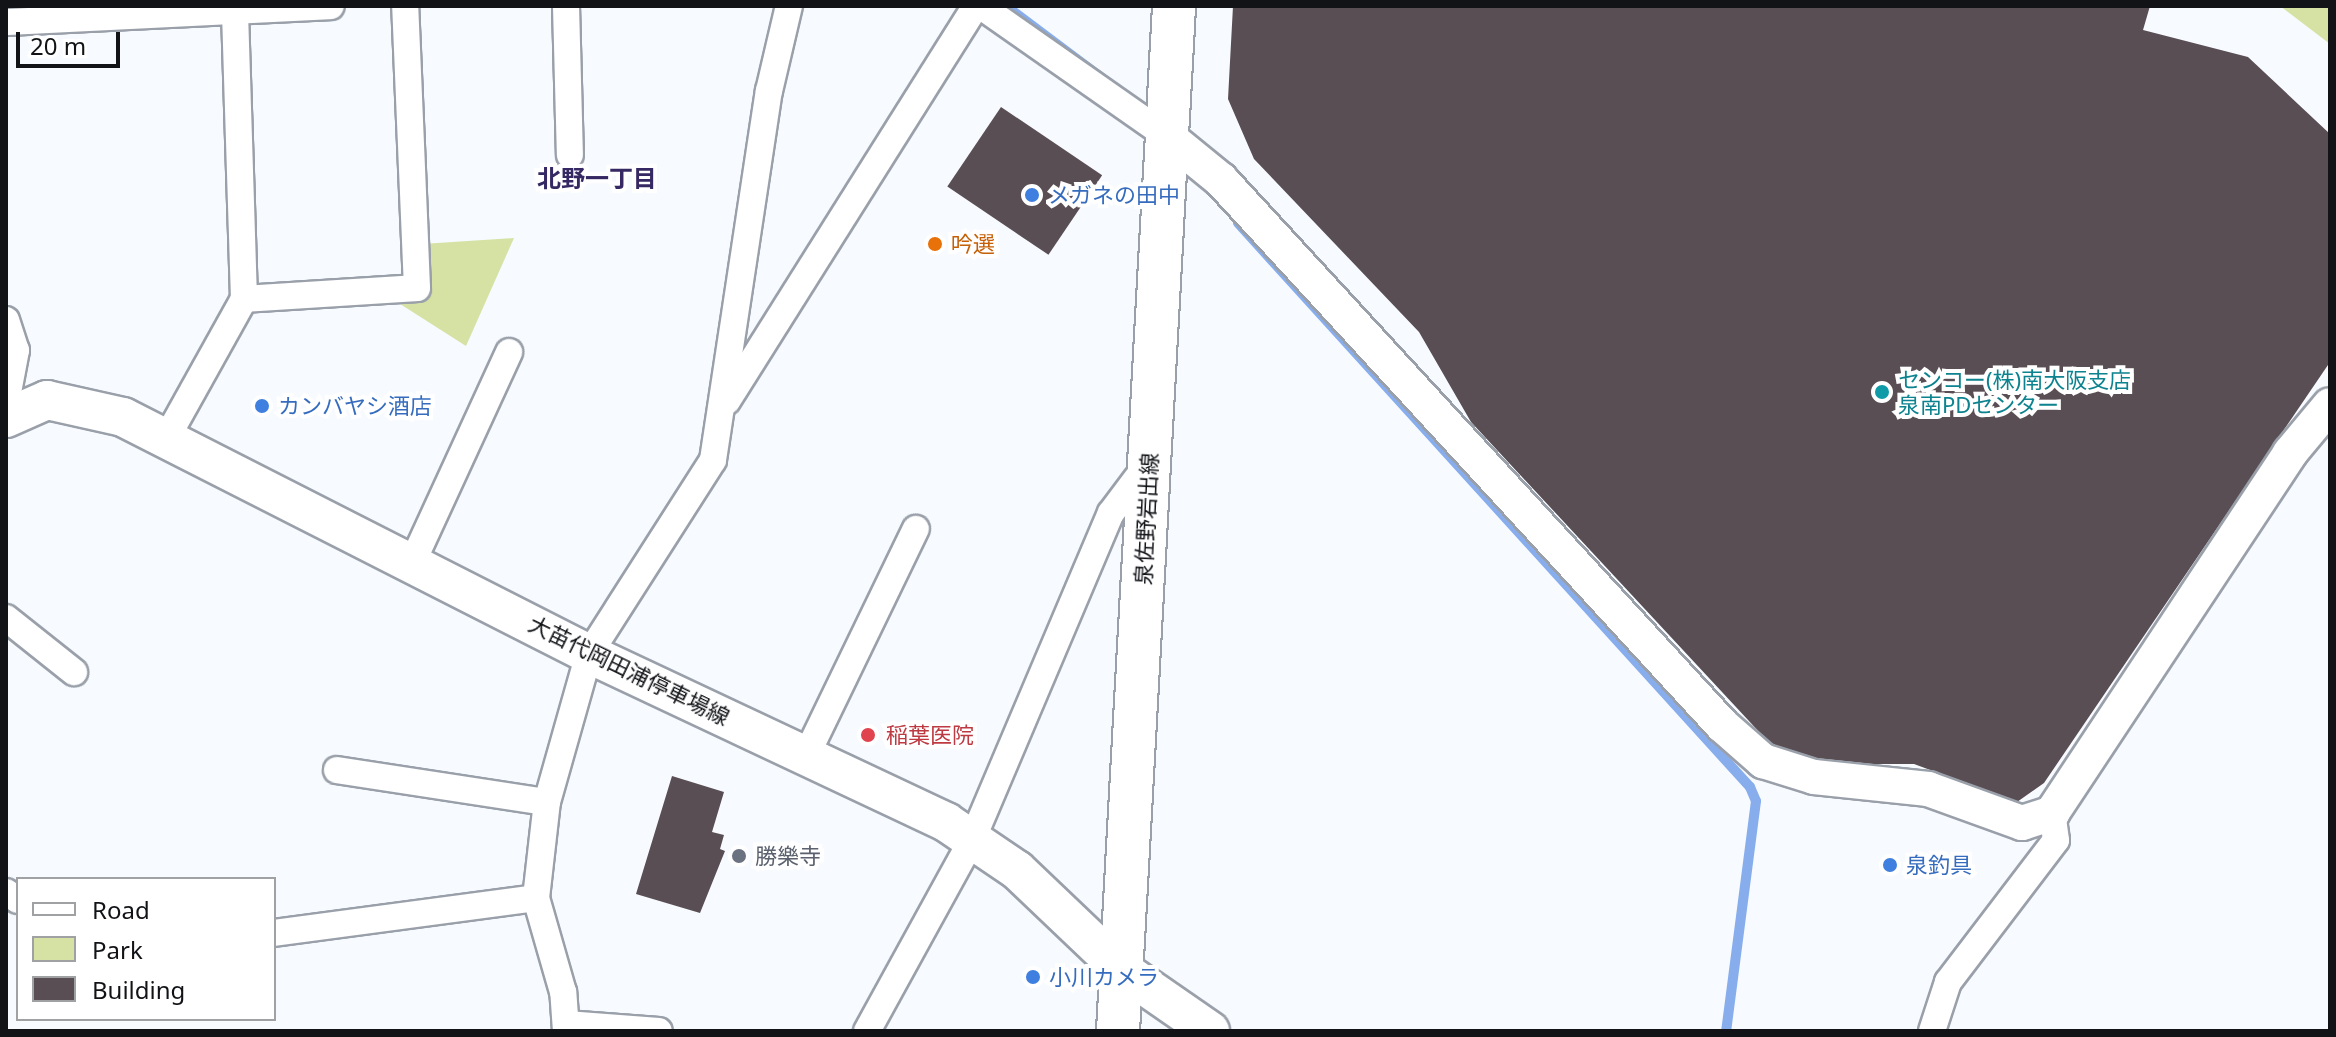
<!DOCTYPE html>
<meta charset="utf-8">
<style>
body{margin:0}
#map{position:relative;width:2336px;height:1037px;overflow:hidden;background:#f7fafe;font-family:"Noto Sans","Noto Sans JP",sans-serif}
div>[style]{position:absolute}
.green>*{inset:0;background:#d5e2a3}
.stream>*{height:10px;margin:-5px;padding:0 5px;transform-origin:5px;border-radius:5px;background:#87adec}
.building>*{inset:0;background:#594e53;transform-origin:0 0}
.roads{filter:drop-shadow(2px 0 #9aa0aa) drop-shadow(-2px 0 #9aa0aa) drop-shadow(0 2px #9aa0aa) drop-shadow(0 -2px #9aa0aa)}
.minor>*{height:26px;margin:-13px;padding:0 13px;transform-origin:13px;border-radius:13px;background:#fff}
.tertiary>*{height:34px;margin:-17px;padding:0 17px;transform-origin:17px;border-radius:17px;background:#fff}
.secondary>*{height:38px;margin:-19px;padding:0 19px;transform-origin:19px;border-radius:19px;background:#fff}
.primary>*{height:42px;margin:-21px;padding:0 21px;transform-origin:21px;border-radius:21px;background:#fff}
.dots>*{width:22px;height:22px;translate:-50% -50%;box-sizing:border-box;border:4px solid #fff;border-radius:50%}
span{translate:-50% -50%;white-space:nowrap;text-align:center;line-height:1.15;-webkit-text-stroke:8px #fff;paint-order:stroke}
.shop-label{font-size:22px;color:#366cbe}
.left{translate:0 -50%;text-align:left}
.food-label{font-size:22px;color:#c56008}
.culture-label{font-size:22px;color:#0d838f}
.street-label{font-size:22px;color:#111317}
.health-label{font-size:22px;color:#be3a42}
.worship-label{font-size:22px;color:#5b616d}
.neighbourhood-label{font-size:24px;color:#352863;font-weight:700}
.frame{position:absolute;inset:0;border:8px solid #111317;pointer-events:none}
.legend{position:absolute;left:16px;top:877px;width:260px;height:144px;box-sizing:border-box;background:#fff;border:2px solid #a0a1a2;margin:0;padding:10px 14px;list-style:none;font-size:24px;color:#111317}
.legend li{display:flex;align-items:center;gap:16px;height:40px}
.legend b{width:40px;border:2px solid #a0a1a2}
.scale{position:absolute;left:16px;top:32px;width:104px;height:36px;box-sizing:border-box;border:4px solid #111317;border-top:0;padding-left:10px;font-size:24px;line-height:28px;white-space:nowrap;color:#111317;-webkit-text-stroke:6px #fff;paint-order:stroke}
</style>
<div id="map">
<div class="green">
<i style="clip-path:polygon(2280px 6px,2330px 6px,2330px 44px)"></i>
<i style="clip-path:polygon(514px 238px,466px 346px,397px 302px,422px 244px)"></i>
</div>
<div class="stream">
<i style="left:1006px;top:6px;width:160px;rotate:36.9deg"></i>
<i style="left:1238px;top:223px;width:762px;rotate:47.77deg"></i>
<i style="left:1750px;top:787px;width:15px;rotate:67deg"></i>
<i style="left:1756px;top:801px;width:232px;rotate:97.4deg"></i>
</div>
<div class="building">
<i style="clip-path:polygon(1233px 6px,2150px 6px,2143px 30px,2248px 57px,2330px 134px,2330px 362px,2044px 783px,2017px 802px,1914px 764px,1828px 764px,1775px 749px,1471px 422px,1419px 332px,1254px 159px,1228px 99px)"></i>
<i style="left:1001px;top:107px;width:122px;height:96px;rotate:34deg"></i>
<i style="clip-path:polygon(672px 776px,724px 792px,712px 832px,724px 835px,720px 849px,725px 851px,700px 913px,636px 894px)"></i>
</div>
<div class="roads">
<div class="minor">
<i style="left:566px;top:6px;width:149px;rotate:88.5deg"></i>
<i style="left:981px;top:6px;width:227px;rotate:35deg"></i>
<i style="left:6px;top:22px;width:325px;rotate:-2.8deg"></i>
<i style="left:244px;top:299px;width:173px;rotate:-3.6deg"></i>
<i style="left:417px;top:288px;width:282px;rotate:-92.4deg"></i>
<i style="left:6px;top:320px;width:32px;rotate:72deg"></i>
<i style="left:16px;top:350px;width:54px;rotate:100.7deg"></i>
<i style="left:727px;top:401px;width:467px;rotate:-57.8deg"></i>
<i style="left:166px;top:439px;width:160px;rotate:-60.9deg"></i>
<i style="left:244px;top:299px;width:291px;rotate:-91.8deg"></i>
<i style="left:413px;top:561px;width:230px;rotate:-65.3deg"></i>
<i style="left:6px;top:618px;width:87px;rotate:38.5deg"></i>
<i style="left:807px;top:754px;width:250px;rotate:-64.2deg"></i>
<i style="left:337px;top:770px;width:212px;rotate:8.7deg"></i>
<i style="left:6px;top:892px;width:14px;rotate:34deg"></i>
<i style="left:274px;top:933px;width:264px;rotate:-7.6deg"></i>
<i style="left:566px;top:1024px;width:93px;rotate:4.3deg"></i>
<i style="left:566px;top:1031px;width:39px;rotate:-94deg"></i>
<i style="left:563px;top:992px;width:98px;rotate:-106deg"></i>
<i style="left:536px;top:898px;width:97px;rotate:-83.5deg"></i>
<i style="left:547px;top:802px;width:154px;rotate:-74.2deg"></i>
<i style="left:589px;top:654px;width:230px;rotate:-57.4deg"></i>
<i style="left:713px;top:460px;width:373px;rotate:-81.4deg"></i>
<i style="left:769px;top:91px;width:87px;rotate:-76.8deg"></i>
<i style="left:867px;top:1031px;width:218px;rotate:-61.2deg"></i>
<i style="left:972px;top:840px;width:355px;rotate:-67deg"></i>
<i style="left:1111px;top:513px;width:60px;rotate:-53.1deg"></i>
<i style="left:1932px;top:1031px;width:52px;rotate:-71.9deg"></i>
<i style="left:1948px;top:982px;width:178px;rotate:-52.7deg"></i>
<i style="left:2056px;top:840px;width:27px;rotate:-98deg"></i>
</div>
<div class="tertiary">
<i style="left:1167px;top:136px;width:70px;rotate:39.2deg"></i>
<i style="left:1221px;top:180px;width:740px;rotate:47.41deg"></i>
<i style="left:1722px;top:725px;width:55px;rotate:41.3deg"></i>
<i style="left:1763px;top:761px;width:53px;rotate:17.4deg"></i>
<i style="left:1814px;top:777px;width:115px;rotate:6deg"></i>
<i style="left:1928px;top:789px;width:100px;rotate:19.9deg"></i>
<i style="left:2022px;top:823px;width:32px;rotate:-18deg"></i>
<i style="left:2052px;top:813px;width:432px;rotate:-56.5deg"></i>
<i style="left:2290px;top:453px;width:62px;rotate:-50.2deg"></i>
</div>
<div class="secondary">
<i style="left:6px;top:418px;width:45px;rotate:-23.7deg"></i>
<i style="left:47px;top:400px;width:78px;rotate:12.6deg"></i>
<i style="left:123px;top:417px;width:523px;rotate:26.96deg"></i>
<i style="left:589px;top:654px;width:395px;rotate:25.2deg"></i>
<i style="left:946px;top:822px;width:86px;rotate:34.1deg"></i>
<i style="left:1017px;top:870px;width:145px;rotate:43.6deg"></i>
<i style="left:1122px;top:970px;width:107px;rotate:34.7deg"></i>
</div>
<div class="primary">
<i style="left:1118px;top:1031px;width:1027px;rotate:-86.87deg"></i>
</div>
</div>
<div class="dots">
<i style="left:1032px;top:195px;background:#3f7fe0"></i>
<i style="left:935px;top:244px;background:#e8710a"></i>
<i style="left:1882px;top:392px;background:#0f9aa8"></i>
<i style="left:262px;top:406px;background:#3f7fe0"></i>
<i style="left:868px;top:735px;background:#e0444e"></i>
<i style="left:739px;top:856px;background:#6b7280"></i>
<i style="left:1890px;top:865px;background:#3f7fe0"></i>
<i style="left:1033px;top:977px;background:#3f7fe0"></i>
</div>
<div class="shop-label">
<span class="left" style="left:1048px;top:195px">メガネの田中</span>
<span class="left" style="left:278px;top:406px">カンバヤシ酒店</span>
<span class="left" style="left:1906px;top:865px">泉釣具</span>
<span class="left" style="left:1049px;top:977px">小川カメラ</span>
</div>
<div class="food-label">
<span class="left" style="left:951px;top:244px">吟選</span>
</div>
<div class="culture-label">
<span class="left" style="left:1898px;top:392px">センコー(株)南大阪支店<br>泉南PDセンター</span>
</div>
<div class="street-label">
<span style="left:1146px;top:519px;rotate:-87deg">泉佐野岩出線</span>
<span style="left:629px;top:670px;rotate:26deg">大苗代岡田浦停車場線</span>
</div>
<div class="health-label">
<span class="left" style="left:886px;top:735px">稲葉医院</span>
</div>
<div class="worship-label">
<span class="left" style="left:755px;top:856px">勝樂寺</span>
</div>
<div class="neighbourhood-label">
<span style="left:597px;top:178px">北野一丁目</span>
</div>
<div class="frame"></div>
<ul class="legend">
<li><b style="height:10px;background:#fff"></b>Road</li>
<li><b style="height:22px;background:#d5e2a3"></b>Park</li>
<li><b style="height:22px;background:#594e53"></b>Building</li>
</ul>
<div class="scale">20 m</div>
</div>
